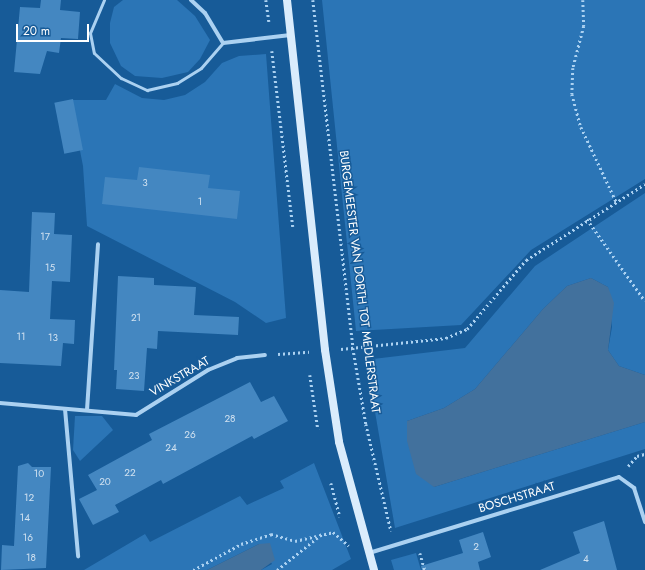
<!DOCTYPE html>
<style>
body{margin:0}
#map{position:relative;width:645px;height:570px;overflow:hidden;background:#175b98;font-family:Jost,sans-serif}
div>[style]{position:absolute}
.green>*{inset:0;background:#2b75b6}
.water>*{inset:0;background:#42719d}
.building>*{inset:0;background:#4487c1;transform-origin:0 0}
.path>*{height:2.5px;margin-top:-1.25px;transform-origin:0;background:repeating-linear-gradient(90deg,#abd1f1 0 2px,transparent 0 5px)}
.lane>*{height:3px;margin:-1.5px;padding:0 1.5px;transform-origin:1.5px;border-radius:1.5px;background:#abd1f1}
.street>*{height:4px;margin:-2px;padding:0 2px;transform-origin:2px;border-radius:2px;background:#abd1f1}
.secondary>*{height:8px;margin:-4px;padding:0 4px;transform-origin:4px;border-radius:4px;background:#daecfc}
span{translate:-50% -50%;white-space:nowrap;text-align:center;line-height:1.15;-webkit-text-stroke:3px #175b98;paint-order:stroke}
.number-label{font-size:10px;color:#d0e1f0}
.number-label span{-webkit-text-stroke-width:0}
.street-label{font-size:12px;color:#fff}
.scale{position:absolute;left:16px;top:24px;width:73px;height:18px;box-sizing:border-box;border:2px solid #fff;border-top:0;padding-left:5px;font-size:12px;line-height:14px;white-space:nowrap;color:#fff;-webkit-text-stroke:3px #175b98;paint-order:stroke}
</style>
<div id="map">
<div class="green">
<i style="clip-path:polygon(123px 0,177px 0,195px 16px,210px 40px,200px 59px,188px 72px,162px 78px,135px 76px,121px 66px,110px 43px,110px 23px,114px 7px)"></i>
<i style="clip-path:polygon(322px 0,645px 0,645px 179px,531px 250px,461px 325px,356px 331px)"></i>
<i style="clip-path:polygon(266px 54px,286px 318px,266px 323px,235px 302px,87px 226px,83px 166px,70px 100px,106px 100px,115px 84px,142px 98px,164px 100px,185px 95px,205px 82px,222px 63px,239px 56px)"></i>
<i style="clip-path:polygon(645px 193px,645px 375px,619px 366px,608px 350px,612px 327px,608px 287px,591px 278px,567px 286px,543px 309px,475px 389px,444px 408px,407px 421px,434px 487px,645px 422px,645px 449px,395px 528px,368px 371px,373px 359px,465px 348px,535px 266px)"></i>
<i style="clip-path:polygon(75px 416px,102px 416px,113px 430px,80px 461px,73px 450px)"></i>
<i style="clip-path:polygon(314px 463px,351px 559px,332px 570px,261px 570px,272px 564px,259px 544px,207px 570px,84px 570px,145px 534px,150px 542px,240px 496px,247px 505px,284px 488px,280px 481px)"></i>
<i style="clip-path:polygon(416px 553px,421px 570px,394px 570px,391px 560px)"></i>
</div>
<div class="water">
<i style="clip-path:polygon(591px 278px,608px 287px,614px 303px,608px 350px,619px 366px,645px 375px,645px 422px,434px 487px,416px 474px,407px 441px,407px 421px,444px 408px,475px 389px,543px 309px,567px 286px)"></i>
<i style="clip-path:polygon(270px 543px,275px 560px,261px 570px,207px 570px,259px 544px)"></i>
</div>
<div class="building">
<i style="clip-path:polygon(41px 0,61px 0,60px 10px,80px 12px,78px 39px,61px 38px,59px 53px,47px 51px,40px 74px,14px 72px,20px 7px,40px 8px)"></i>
<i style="left:73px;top:99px;width:52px;height:19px;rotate:79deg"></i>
<i style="clip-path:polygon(139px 167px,210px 175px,208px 188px,240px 191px,237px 219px,102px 204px,105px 177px,137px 180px)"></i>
<i style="clip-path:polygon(32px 212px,55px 213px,54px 234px,72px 235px,70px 282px,52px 281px,50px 319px,75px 320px,74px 344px,63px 343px,61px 366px,0 363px,0 290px,29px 292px)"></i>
<i style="clip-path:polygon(118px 276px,154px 278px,154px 285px,196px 287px,194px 315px,239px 317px,238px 335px,158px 331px,157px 349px,147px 348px,144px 391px,116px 389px,117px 370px,114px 370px)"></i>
<i style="clip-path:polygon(250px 382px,261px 402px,274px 396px,288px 421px,254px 439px,252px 436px,163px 484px,161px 480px,115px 505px,119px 512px,93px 525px,79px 499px,97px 490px,88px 475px,152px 440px,149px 434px)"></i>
<i style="clip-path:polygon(28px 463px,32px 467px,51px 467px,46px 568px,1px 570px,2px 545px,14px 546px,18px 466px)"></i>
<i style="clip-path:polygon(604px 521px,617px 570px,540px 570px,580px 553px,573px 532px)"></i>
<i style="clip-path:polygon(483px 532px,491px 557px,478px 562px,480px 570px,422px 570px,421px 566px,463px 553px,459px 540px)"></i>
</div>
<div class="path">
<i style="left:266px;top:0;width:22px;rotate:82deg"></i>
<i style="left:313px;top:0;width:350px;rotate:83.4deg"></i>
<i style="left:353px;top:348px;width:77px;rotate:80.3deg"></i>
<i style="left:366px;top:424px;width:110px;rotate:76.8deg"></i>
<i style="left:583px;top:0;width:26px;rotate:88deg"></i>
<i style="left:584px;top:26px;width:43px;rotate:104.7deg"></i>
<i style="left:573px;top:68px;width:26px;rotate:92deg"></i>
<i style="left:572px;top:94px;width:34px;rotate:75deg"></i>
<i style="left:581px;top:127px;width:84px;rotate:64.7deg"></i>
<i style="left:272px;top:51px;width:177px;rotate:83.2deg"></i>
<i style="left:587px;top:219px;width:100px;rotate:54.7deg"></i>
<i style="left:341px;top:349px;width:106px;rotate:-6deg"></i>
<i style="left:446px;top:338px;width:23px;rotate:-23deg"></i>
<i style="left:467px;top:329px;width:91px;rotate:-49.5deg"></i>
<i style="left:526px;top:260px;width:141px;rotate:-32.6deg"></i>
<i style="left:278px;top:354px;width:31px;rotate:-4deg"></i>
<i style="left:310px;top:375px;width:55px;rotate:81.6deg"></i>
<i style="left:628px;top:466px;width:13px;rotate:-48deg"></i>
<i style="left:637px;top:456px;width:8px;rotate:-14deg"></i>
<i style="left:331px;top:483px;width:35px;rotate:75deg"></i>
<i style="left:420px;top:553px;width:18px;rotate:74deg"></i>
<i style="left:193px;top:570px;width:55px;rotate:-28.4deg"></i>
<i style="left:241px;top:544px;width:32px;rotate:-18deg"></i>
<i style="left:271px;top:534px;width:25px;rotate:16deg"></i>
<i style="left:295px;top:541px;width:39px;rotate:-13deg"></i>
<i style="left:333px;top:532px;width:21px;rotate:41deg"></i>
<i style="left:277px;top:570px;width:59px;rotate:-38.8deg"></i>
</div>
<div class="lane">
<i style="left:104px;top:0;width:36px;rotate:113deg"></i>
<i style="left:90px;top:33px;width:20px;rotate:79deg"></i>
<i style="left:94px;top:53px;width:37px;rotate:43deg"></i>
<i style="left:121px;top:78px;width:29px;rotate:25deg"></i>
<i style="left:147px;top:90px;width:31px;rotate:-13deg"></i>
<i style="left:177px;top:83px;width:28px;rotate:-32deg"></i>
<i style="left:201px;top:68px;width:33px;rotate:-49deg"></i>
</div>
<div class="street">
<i style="left:191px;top:0;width:19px;rotate:43deg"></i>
<i style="left:205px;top:13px;width:35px;rotate:59deg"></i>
<i style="left:223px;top:43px;width:68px;rotate:-6.7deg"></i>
<i style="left:0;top:403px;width:137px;rotate:5deg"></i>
<i style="left:136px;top:415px;width:85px;rotate:-32deg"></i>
<i style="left:208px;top:370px;width:31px;rotate:-22deg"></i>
<i style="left:237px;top:358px;width:28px;rotate:-6deg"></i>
<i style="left:65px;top:409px;width:148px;rotate:84.9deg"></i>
<i style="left:87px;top:410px;width:166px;rotate:-86.2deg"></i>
<i style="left:369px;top:553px;width:261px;rotate:-16.9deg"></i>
<i style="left:619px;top:477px;width:19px;rotate:36deg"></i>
<i style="left:634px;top:488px;width:36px;rotate:72deg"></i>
</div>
<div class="secondary">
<i style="left:287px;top:0;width:352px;rotate:83.8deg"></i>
<i style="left:325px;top:350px;width:93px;rotate:81.3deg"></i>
<i style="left:339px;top:442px;width:133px;rotate:74.7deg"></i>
</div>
<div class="number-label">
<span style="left:145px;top:183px">3</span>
<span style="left:200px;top:202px">1</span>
<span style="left:45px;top:237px">17</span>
<span style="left:50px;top:268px">15</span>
<span style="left:136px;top:318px">21</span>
<span style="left:21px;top:337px">11</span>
<span style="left:53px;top:338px">13</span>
<span style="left:134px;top:376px">23</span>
<span style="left:230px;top:419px">28</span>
<span style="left:190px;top:435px">26</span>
<span style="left:171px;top:448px">24</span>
<span style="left:130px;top:473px">22</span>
<span style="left:39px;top:474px">10</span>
<span style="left:105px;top:482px">20</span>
<span style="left:29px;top:498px">12</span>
<span style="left:25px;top:518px">14</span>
<span style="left:28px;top:538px">16</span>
<span style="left:476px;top:547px">2</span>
<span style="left:31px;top:558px">18</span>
<span style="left:586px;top:559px">4</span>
</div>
<div class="street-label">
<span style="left:359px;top:282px;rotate:83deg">BURGEMEESTER VAN DORTH TOT MEDLERSTRAAT</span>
<span style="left:180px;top:377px;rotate:-30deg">VINKSTRAAT</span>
<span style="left:517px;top:498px;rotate:-17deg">BOSCHSTRAAT</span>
</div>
<div class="scale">20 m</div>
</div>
